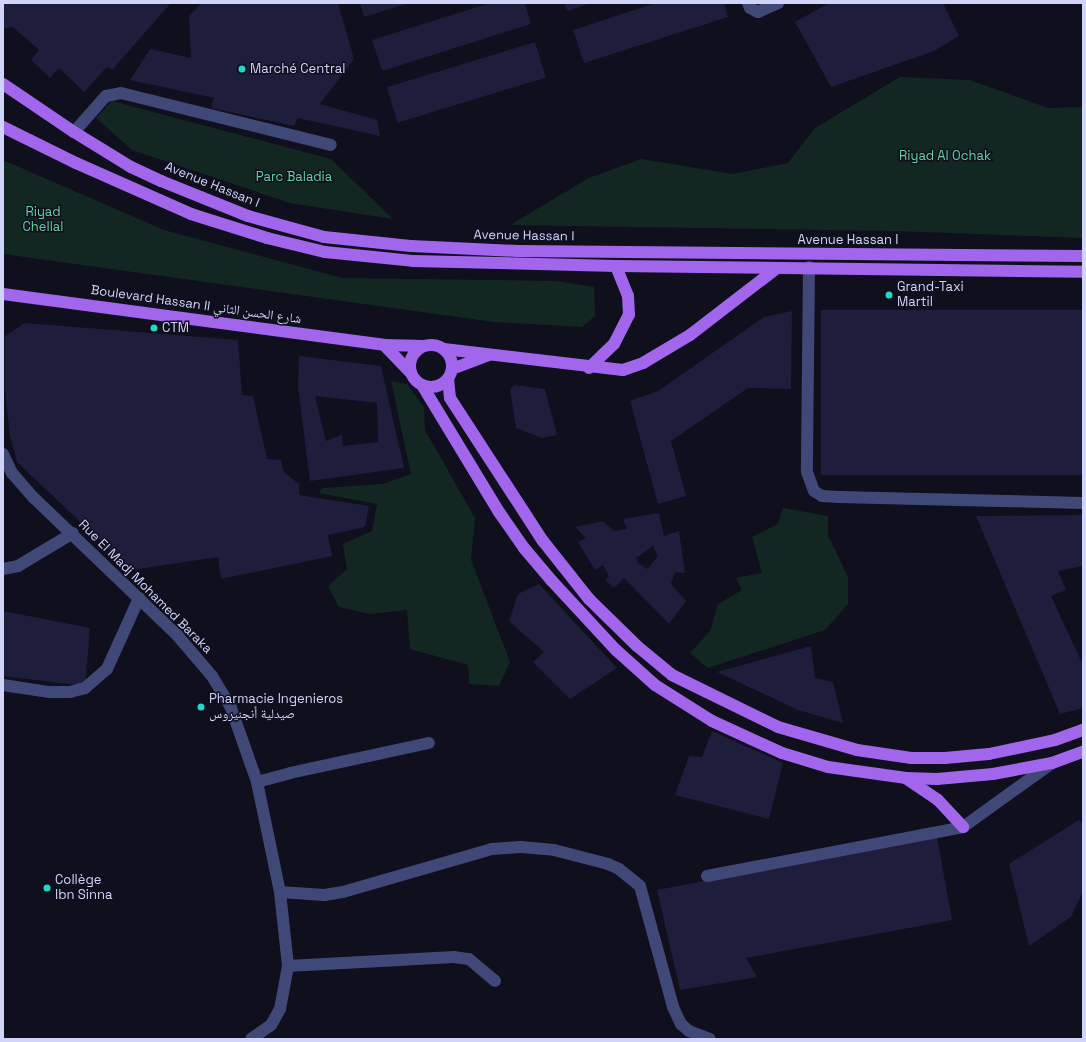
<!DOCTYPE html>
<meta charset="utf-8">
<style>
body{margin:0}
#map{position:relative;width:1086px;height:1042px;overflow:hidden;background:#0f0f1e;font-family:"Space Grotesk","Noto Naskh Arabic",sans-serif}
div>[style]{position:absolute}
.green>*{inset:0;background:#132722}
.building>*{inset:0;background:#1e1d3c;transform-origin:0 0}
.minor>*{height:12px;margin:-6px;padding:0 6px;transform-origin:6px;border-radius:6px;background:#404877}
.major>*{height:12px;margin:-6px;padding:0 6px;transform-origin:6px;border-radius:6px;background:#a166eb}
.major>.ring{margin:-6px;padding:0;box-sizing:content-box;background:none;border:12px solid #a166eb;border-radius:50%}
.dots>*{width:11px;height:11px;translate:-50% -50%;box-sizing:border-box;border:2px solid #0f0f1e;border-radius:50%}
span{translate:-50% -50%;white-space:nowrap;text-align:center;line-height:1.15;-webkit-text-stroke:3px #0f0f1e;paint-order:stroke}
.poi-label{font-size:13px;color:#d1d4f9}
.left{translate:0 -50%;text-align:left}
.park-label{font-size:13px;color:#67cfa2}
.street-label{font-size:13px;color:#d1d4f9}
.frame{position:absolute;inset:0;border:4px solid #d1d4f9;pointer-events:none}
</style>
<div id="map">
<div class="green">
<i style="clip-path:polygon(900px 77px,970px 80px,1048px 108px,1083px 107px,1083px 238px,895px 231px,510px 225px,589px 178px,641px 159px,733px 174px,788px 163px,815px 128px)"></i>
<i style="clip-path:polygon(112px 101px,331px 159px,393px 219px,290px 203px,132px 150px,96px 118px)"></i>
<i style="clip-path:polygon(3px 160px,164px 230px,342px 278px,556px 281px,594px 287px,595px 316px,582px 327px,494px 322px,3px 254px)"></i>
<i style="clip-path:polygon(391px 381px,407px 384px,424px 407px,425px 430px,475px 518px,471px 560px,510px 662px,499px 686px,469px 684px,468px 665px,410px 649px,407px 610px,370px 614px,339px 607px,328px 586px,347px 569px,343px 544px,372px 531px,377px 504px,319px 493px,322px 488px,383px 484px,411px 474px)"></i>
<i style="clip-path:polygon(783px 508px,828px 516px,828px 535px,848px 577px,848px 604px,825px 630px,708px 668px,690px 653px,710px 631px,718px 604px,742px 590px,736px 578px,762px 573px,752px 537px,778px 524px)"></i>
</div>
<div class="building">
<i style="clip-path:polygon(3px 3px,171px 3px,112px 70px,107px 67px,84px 92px,59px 68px,50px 78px,31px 60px,39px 50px,13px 27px,3px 29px)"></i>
<i style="clip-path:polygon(202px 3px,338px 3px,354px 59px,320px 104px,377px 120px,380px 136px,298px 118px,294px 126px,211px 108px,214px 98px,130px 80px,150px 49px,191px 58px,189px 16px)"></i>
<i style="clip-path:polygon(360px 3px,409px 3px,364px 17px)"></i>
<i style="clip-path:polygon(490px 3px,525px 3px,531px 24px,382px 71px,372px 40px)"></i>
<i style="clip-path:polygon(564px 3px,591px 3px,567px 11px)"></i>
<i style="clip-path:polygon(656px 3px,724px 3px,728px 17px,584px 63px,573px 30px)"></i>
<i style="clip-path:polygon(829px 3px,943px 3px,959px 36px,934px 51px,831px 87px,795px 22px)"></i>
<i style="left:535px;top:42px;width:37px;height:155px;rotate:73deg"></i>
<i style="left:821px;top:310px;width:262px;height:165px"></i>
<i style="clip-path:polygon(792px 311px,791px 389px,748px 388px,671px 441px,686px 496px,658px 504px,630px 401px,658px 391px,764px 317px)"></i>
<i style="clip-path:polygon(25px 323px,238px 340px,242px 395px,253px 396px,267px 459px,281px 460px,284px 472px,299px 484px,299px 495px,369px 506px,365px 527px,328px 535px,332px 556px,221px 579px,218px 557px,131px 570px,17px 462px,10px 436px,5px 391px,5px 336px)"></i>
<i style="clip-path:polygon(evenodd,299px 356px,381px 366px,404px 468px,310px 481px,298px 387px,299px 356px,315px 396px,377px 403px,378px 442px,343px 446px,342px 435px,326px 441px,315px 396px)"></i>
<i style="clip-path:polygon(514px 385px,545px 389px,557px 435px,542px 438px,516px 428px,510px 390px)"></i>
<i style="clip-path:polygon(evenodd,659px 513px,664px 536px,679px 531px,685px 573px,675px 572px,671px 584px,686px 601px,669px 624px,624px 578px,614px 588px,605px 580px,609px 576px,603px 565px,595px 570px,578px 542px,586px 538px,575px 527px,603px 521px,614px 531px,627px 529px,623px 519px,659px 513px,653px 546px,658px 556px,647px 569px,638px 563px,636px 558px,653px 546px)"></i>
<i style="clip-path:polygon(1083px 515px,1083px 566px,1058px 571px,1066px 590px,1051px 596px,1083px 665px,1083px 708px,1060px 714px,976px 516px)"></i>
<i style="clip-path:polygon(539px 584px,617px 668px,570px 699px,533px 662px,544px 652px,509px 621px,518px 594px)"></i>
<i style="clip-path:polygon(3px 611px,90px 628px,85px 686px,3px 676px)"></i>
<i style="clip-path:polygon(811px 646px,815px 678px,833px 682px,843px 723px,798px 710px,717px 672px)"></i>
<i style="clip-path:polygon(712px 731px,783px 763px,769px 819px,675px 795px,689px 756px,702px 757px)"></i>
<i style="clip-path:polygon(1079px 820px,1083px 825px,1083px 891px,1071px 917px,1029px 946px,1009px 864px)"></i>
<i style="clip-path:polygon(937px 837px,952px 920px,746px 958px,757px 977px,680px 990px,657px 890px)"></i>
</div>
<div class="minor">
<i style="left:748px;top:3px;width:5px;rotate:68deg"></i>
<i style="left:750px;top:8px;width:9px;rotate:27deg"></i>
<i style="left:758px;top:12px;width:22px;rotate:-24deg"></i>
<i style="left:74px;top:132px;width:48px;rotate:-48.4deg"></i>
<i style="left:106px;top:96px;width:15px;rotate:-11deg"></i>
<i style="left:121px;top:93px;width:216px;rotate:13.9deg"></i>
<i style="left:809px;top:267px;width:205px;rotate:90.6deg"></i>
<i style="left:807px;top:472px;width:20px;rotate:70deg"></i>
<i style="left:814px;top:491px;width:9px;rotate:32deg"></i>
<i style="left:822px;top:496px;width:17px;rotate:3deg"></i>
<i style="left:839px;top:497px;width:244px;rotate:1.4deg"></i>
<i style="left:3px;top:454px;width:21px;rotate:65deg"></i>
<i style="left:12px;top:473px;width:33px;rotate:49deg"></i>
<i style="left:34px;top:498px;width:198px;rotate:43.8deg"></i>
<i style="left:177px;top:635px;width:54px;rotate:49.5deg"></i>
<i style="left:212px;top:676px;width:37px;rotate:59deg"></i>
<i style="left:231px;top:708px;width:78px;rotate:70.6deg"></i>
<i style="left:257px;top:782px;width:112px;rotate:78.2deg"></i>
<i style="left:280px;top:892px;width:74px;rotate:83.8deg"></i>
<i style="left:288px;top:966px;width:44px;rotate:100.5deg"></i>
<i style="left:280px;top:1009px;width:18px;rotate:119deg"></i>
<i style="left:271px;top:1025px;width:24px;rotate:145deg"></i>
<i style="left:3px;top:569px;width:15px;rotate:-11deg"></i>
<i style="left:18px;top:566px;width:64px;rotate:-31deg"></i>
<i style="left:3px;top:685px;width:47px;rotate:8.7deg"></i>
<i style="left:49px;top:692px;width:21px"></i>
<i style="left:70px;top:692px;width:16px;rotate:-15deg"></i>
<i style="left:85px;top:688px;width:29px;rotate:-41deg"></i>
<i style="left:107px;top:669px;width:78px;rotate:-65.7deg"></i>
<i style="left:257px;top:782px;width:34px;rotate:-15deg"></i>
<i style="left:290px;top:773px;width:142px;rotate:-12.2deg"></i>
<i style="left:707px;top:876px;width:261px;rotate:-10.8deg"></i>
<i style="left:963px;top:827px;width:110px;rotate:-35.7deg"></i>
<i style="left:280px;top:892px;width:44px;rotate:3.9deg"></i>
<i style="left:324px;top:895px;width:19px;rotate:-9deg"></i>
<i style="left:343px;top:892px;width:155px;rotate:-16.1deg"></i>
<i style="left:492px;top:849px;width:29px;rotate:-4deg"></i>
<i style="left:521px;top:847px;width:33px;rotate:5deg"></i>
<i style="left:554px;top:850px;width:56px;rotate:14.5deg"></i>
<i style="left:608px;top:864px;width:12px;rotate:24deg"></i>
<i style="left:619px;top:869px;width:27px;rotate:39deg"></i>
<i style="left:640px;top:886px;width:125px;rotate:74.7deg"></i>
<i style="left:673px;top:1007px;width:19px;rotate:65deg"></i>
<i style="left:681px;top:1024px;width:11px;rotate:41deg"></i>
<i style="left:689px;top:1031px;width:22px;rotate:21deg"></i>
<i style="left:288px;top:966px;width:166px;rotate:-3.1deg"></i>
<i style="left:454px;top:957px;width:15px;rotate:8deg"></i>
<i style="left:469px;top:959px;width:34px;rotate:40deg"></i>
</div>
<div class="major">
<i style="left:3px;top:84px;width:86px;rotate:34.1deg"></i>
<i style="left:74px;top:132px;width:67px;rotate:31.6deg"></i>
<i style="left:131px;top:167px;width:33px;rotate:25deg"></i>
<i style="left:161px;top:181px;width:94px;rotate:21.9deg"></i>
<i style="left:248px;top:216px;width:79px;rotate:15.4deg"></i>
<i style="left:324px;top:237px;width:87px;rotate:5.9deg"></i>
<i style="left:411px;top:246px;width:107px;rotate:2.7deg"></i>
<i style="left:518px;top:251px;width:565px;rotate:0.51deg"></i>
<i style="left:3px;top:127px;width:81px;rotate:26.3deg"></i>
<i style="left:76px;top:163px;width:126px;rotate:23.9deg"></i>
<i style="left:191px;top:214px;width:80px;rotate:17.5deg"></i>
<i style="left:267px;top:238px;width:60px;rotate:13.6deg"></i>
<i style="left:325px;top:252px;width:88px;rotate:5.8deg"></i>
<i style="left:413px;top:261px;width:203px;rotate:1.4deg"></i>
<i style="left:616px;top:266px;width:467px;rotate:0.7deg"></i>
<i style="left:3px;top:294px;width:384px;rotate:7.6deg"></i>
<i style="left:384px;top:345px;width:40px;rotate:1.4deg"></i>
<i class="ring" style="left:410px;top:345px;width:30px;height:30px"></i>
<i style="left:384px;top:345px;width:39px;rotate:46deg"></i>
<i style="left:444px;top:349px;width:180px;rotate:6.7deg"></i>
<i style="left:623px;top:370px;width:21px;rotate:-19deg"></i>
<i style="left:643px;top:363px;width:55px;rotate:-30.8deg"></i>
<i style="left:690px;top:335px;width:110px;rotate:-37.6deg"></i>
<i style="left:589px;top:368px;width:35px;rotate:-44deg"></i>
<i style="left:614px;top:344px;width:33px;rotate:-63deg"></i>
<i style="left:629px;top:315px;width:19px;rotate:-93deg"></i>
<i style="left:628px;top:296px;width:32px;rotate:-112deg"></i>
<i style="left:452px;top:369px;width:39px;rotate:-21deg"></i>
<i style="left:448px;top:379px;width:19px;rotate:84deg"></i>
<i style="left:450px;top:398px;width:171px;rotate:57deg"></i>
<i style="left:543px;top:541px;width:74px;rotate:51.6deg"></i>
<i style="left:589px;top:599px;width:67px;rotate:44.4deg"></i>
<i style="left:637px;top:646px;width:45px;rotate:39.6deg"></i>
<i style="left:672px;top:675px;width:118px;rotate:26.1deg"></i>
<i style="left:778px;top:727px;width:82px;rotate:16.2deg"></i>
<i style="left:857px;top:750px;width:55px;rotate:8.4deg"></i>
<i style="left:911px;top:758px;width:34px"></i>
<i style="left:945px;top:758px;width:44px;rotate:-5.2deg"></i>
<i style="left:989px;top:754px;width:67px;rotate:-12deg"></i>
<i style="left:1055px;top:740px;width:30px;rotate:-20deg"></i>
<i style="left:422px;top:385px;width:149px;rotate:58.8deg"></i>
<i style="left:499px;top:512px;width:44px;rotate:55.2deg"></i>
<i style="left:524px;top:548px;width:43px;rotate:49.7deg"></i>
<i style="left:552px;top:581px;width:94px;rotate:47.2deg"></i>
<i style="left:616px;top:650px;width:52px;rotate:41.9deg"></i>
<i style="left:655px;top:685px;width:67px;rotate:32.3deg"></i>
<i style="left:712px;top:721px;width:77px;rotate:24.6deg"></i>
<i style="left:782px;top:753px;width:48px;rotate:16.9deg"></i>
<i style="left:828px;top:767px;width:79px;rotate:8deg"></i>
<i style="left:906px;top:778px;width:31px;rotate:2deg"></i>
<i style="left:937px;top:779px;width:56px;rotate:-5.1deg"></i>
<i style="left:993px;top:774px;width:60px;rotate:-10.6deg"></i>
<i style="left:1052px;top:763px;width:33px;rotate:-20deg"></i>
<i style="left:907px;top:779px;width:37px;rotate:34deg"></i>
<i style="left:938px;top:800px;width:37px;rotate:47deg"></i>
</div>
<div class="dots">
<i style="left:242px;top:69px;background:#1cdaca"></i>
<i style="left:889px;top:295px;background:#1cdaca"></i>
<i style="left:154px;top:328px;background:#1cdaca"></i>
<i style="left:201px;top:707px;background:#1cdaca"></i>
<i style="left:47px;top:888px;background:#1cdaca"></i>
</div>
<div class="poi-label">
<span class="left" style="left:250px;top:69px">Marché Central</span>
<span class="left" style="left:897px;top:295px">Grand-Taxi<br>Martil</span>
<span class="left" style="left:162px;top:328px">CTM</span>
<span class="left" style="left:209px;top:707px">Pharmacie Ingenieros<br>صيدلية أنجنيروس</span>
<span class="left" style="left:55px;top:888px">Collège<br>Ibn Sinna</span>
</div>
<div class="park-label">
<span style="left:945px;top:156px">Riyad Al Ochak</span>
<span style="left:294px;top:177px">Parc Baladia</span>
<span style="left:43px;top:220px">Riyad<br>Chellal</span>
</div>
<div class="street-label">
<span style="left:212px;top:185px;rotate:22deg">Avenue Hassan I</span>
<span style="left:524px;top:236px;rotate:1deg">Avenue Hassan I</span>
<span style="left:848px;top:240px">Avenue Hassan I</span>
<span style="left:196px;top:305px;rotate:8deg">Boulevard Hassan II شارع الحسن الثاني</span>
<span style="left:145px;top:587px;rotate:45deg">Rue El Madj Mohamed Baraka</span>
</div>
<div class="frame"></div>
</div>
